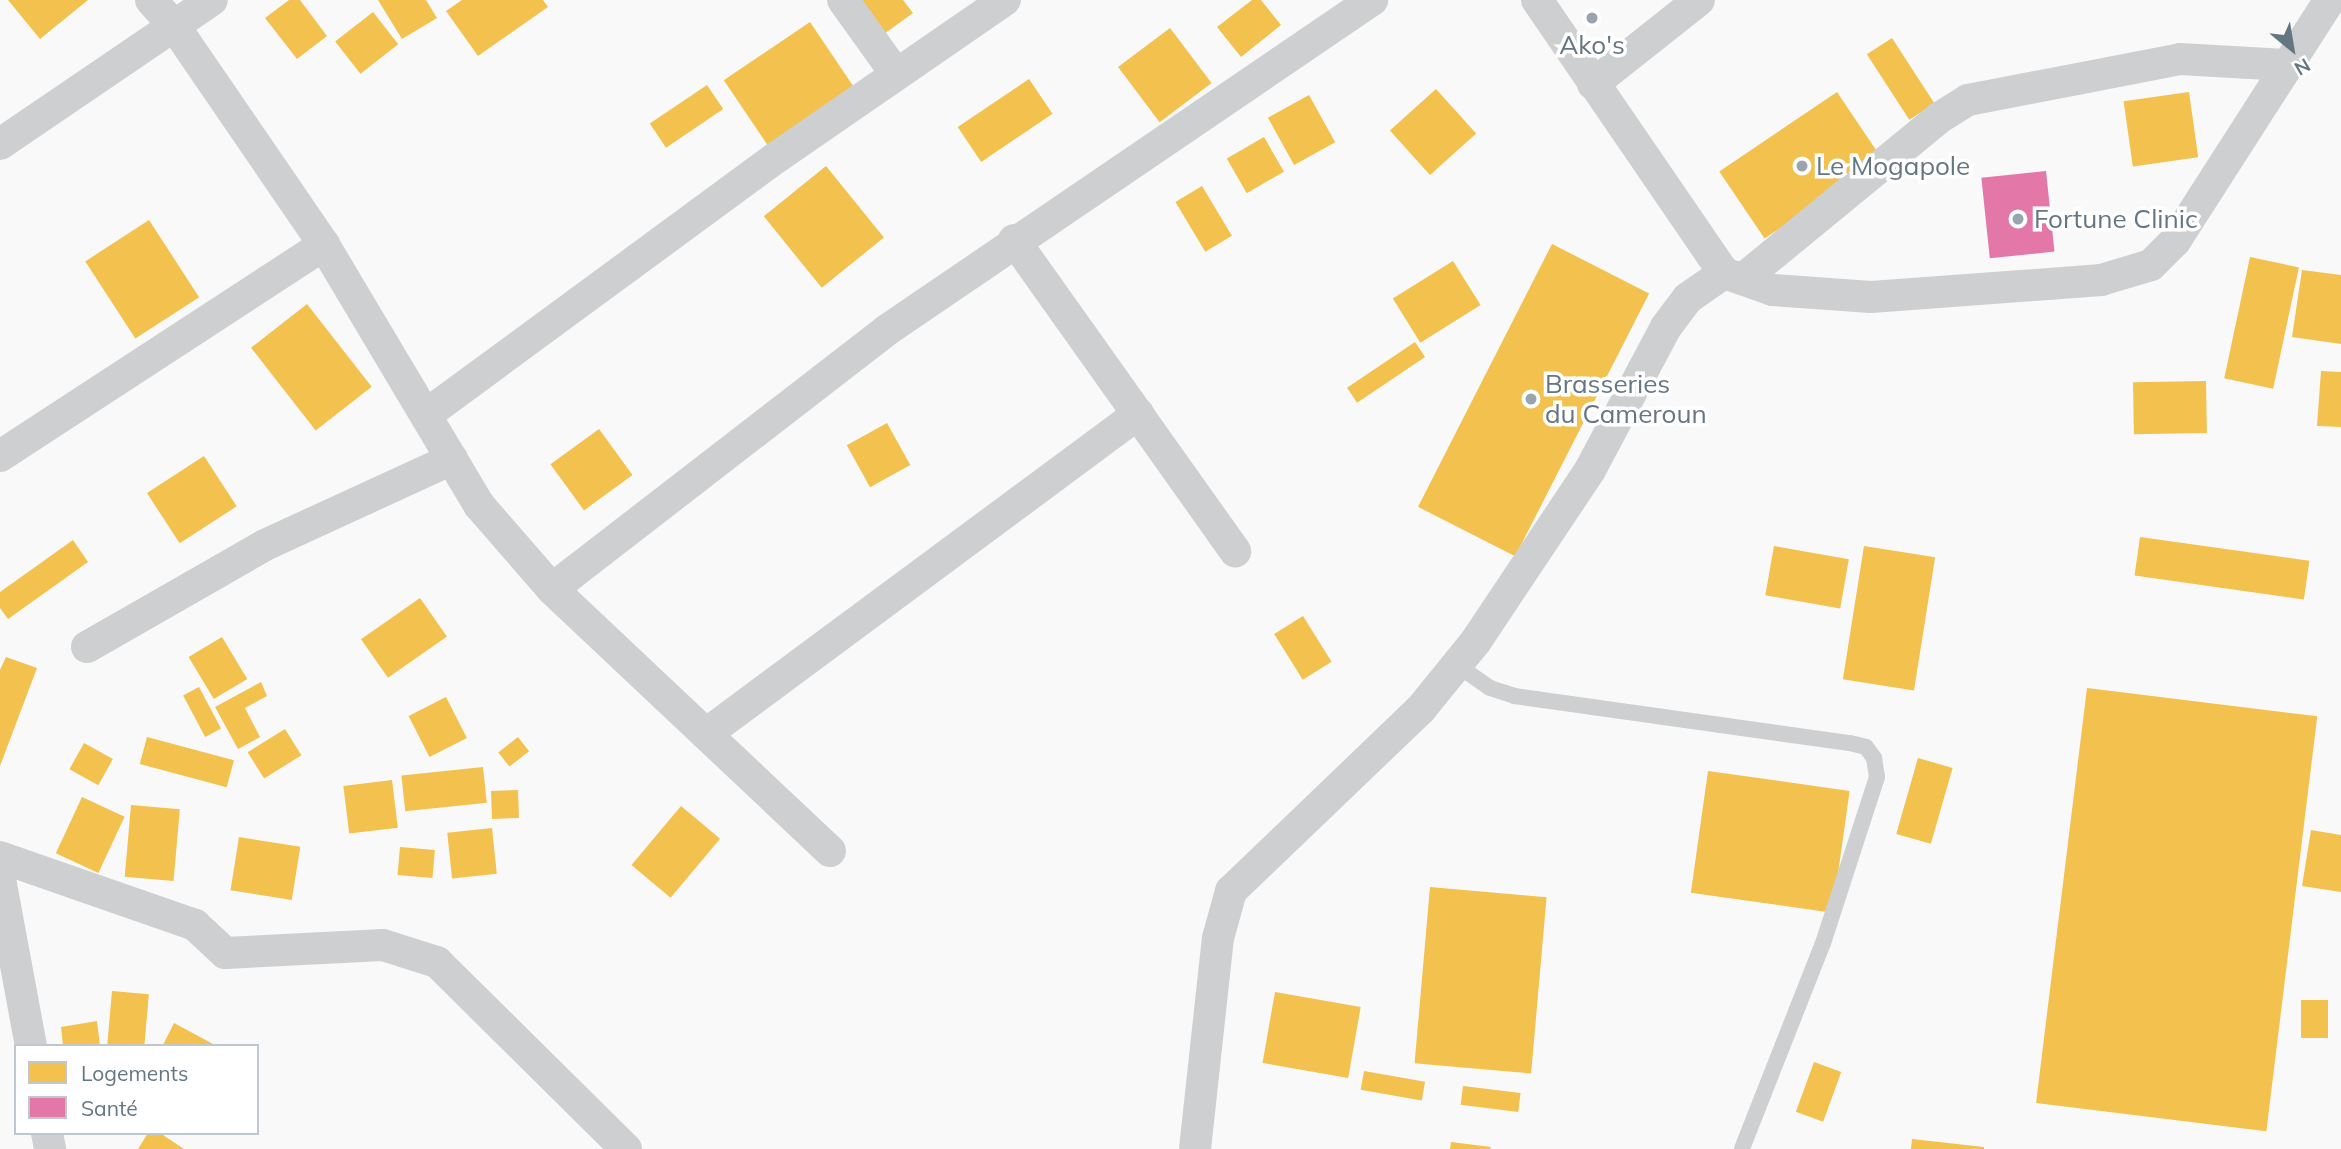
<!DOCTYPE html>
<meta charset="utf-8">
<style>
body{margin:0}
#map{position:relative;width:2341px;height:1149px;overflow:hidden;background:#f9f9f9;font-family:Mulish,sans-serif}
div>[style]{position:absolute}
.homes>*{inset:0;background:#f2c14e;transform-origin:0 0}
.health>*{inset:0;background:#e377a8;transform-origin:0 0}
.lane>*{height:16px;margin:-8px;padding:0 8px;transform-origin:8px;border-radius:8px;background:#cecfd0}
.street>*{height:32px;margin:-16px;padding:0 16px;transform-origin:16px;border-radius:16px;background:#cecfd0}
.dots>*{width:19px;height:19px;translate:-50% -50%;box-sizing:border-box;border:4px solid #fff;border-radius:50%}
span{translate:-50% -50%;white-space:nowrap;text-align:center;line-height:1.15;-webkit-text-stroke:7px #fff;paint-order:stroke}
.poi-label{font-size:26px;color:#657683}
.left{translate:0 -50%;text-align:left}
.legend{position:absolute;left:14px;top:1044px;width:245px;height:91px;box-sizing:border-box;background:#fff;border:2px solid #c1c8cd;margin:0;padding:9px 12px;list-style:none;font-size:21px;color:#657683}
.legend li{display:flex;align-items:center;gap:14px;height:35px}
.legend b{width:35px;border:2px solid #c1c8cd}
.north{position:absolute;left:2257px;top:14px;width:70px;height:70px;-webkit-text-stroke:5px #fff;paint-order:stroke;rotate:150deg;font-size:19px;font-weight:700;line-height:28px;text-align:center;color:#657683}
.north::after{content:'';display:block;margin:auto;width:24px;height:32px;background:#657683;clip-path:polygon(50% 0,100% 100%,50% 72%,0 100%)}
</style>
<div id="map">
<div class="homes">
<i style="clip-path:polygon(8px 0,88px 0,40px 39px)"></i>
<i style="clip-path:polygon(289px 0,300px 0,327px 36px,297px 59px,265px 18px)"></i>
<i style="clip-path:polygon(378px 0,426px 0,437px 18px,402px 39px)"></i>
<i style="clip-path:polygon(462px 0,543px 0,548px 7px,478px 56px,446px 11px)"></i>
<i style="clip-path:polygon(859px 0,903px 0,913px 13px,884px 34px)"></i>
<i style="clip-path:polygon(1252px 0,1261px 0,1281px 25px,1241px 57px,1217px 27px)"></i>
<i style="left:373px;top:12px;width:41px;height:48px;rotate:52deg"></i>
<i style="left:810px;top:22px;width:85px;height:104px;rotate:56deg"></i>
<i style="left:1170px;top:28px;width:69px;height:65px;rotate:53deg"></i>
<i style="left:1892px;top:38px;width:78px;height:30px;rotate:57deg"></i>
<i style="left:1029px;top:79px;width:42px;height:86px;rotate:56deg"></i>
<i style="left:707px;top:85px;width:29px;height:69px;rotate:56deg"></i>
<i style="left:1436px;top:89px;width:60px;height:62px;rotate:48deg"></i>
<i style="left:1837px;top:92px;width:81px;height:142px;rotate:56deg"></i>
<i style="left:2189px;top:92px;width:66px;height:66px;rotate:82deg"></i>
<i style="left:1309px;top:95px;width:54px;height:47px;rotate:61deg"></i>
<i style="left:1264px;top:137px;width:40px;height:43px;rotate:60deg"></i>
<i style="left:826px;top:166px;width:92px;height:80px;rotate:51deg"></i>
<i style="left:1202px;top:186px;width:58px;height:31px;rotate:59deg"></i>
<i style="left:149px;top:220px;width:92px;height:76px;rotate:57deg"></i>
<i style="left:1552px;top:244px;width:109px;height:295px;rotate:27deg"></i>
<i style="left:2250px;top:257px;width:50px;height:124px;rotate:12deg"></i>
<i style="left:1453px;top:261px;width:52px;height:71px;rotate:58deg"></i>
<i style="clip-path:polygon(2302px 270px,2341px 275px,2341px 344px,2292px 337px)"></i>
<i style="left:307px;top:304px;width:105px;height:71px;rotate:52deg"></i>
<i style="left:1415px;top:342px;width:18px;height:82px;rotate:56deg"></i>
<i style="clip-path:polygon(2321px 371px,2341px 372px,2341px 427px,2317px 426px)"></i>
<i style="left:2206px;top:381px;width:52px;height:73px;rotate:89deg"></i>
<i style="left:887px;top:423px;width:48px;height:46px;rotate:61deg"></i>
<i style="left:599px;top:429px;width:57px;height:60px;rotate:54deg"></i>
<i style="left:204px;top:456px;width:60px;height:68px;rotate:57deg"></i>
<i style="left:2140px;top:537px;width:171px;height:39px;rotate:8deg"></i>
<i style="clip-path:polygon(73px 540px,88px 562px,8px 619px,0 608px,0 592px)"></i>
<i style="left:1774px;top:546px;width:76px;height:50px;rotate:10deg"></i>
<i style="left:1864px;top:546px;width:72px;height:135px;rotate:9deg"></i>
<i style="left:420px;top:598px;width:47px;height:72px;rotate:55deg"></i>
<i style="left:1303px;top:616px;width:54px;height:34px;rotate:58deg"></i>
<i style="left:222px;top:637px;width:49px;height:39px;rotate:59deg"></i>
<i style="clip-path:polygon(6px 657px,37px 668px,0 766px,0 670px)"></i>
<i style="clip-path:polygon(261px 682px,267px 696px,245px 708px,260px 737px,238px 749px,215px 707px)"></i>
<i style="left:199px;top:687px;width:47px;height:18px;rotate:62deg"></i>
<i style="left:2087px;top:688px;width:232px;height:418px;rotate:7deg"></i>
<i style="left:446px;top:697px;width:46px;height:42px;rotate:63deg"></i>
<i style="left:285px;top:729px;width:31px;height:44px;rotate:58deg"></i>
<i style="left:147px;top:737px;width:90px;height:28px;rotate:15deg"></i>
<i style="left:518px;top:737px;width:18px;height:25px;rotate:52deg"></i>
<i style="left:84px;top:743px;width:33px;height:30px;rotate:29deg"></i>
<i style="left:1918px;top:758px;width:36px;height:79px;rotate:16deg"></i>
<i style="left:483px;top:767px;width:36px;height:82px;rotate:84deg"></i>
<i style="left:1708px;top:771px;width:143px;height:123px;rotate:8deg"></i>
<i style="left:392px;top:780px;width:48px;height:49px;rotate:83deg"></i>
<i style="left:518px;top:790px;width:28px;height:27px;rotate:88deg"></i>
<i style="left:82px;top:797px;width:47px;height:62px;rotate:25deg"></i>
<i style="left:131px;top:805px;width:49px;height:72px;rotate:5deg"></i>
<i style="left:681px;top:806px;width:51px;height:77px;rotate:40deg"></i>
<i style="left:492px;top:828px;width:46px;height:45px;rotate:84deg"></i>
<i style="clip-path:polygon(2311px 830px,2341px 835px,2341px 892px,2302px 886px)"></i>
<i style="left:239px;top:837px;width:62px;height:54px;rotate:9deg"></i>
<i style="left:400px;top:847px;width:35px;height:28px;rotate:5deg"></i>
<i style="left:1430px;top:887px;width:117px;height:177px;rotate:5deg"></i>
<i style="left:112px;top:991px;width:37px;height:55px;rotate:5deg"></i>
<i style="left:1275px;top:992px;width:87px;height:72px;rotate:10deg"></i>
<i style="left:2301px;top:1000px;width:27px;height:38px"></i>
<i style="clip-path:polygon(97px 1021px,100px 1046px,63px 1046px,61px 1027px)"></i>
<i style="clip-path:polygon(174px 1023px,213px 1044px,212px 1046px,163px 1045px)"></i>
<i style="left:1814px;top:1062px;width:29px;height:53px;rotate:20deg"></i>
<i style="left:1364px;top:1071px;width:62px;height:19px;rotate:10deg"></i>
<i style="left:1463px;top:1086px;width:58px;height:19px;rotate:7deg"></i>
<i style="clip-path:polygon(148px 1133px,160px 1133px,184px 1149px,138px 1149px)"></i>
<i style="clip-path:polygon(1912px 1139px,1984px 1147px,1984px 1149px,1911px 1149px)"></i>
<i style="clip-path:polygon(1451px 1142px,1491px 1147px,1490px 1149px,1450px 1149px)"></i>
</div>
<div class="health">
<i style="left:2046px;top:171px;width:81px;height:65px;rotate:84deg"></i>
</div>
<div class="lane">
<i style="left:1457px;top:665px;width:40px;rotate:34.9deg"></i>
<i style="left:1490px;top:688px;width:25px;rotate:18deg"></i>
<i style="left:1514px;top:696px;width:339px;rotate:8deg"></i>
<i style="left:1850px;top:743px;width:16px;rotate:14deg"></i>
<i style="left:1866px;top:747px;width:14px;rotate:54deg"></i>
<i style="left:1874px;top:758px;width:19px;rotate:81deg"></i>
<i style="left:1877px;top:777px;width:175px;rotate:108deg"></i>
<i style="left:1823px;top:943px;width:221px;rotate:111.5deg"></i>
</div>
<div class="street">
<i style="left:151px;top:0;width:36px;rotate:48deg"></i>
<i style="left:175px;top:27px;width:264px;rotate:55.6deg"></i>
<i style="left:324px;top:245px;width:303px;rotate:59.2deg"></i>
<i style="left:479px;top:505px;width:111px;rotate:49deg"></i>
<i style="left:552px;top:589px;width:382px;rotate:43.3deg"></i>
<i style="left:843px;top:0;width:91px;rotate:54.4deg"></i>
<i style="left:1537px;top:0;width:331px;rotate:55.6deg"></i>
<i style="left:1724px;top:273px;width:52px;rotate:19.1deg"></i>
<i style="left:1773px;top:290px;width:98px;rotate:4.1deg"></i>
<i style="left:1871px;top:297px;width:231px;rotate:-4.2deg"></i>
<i style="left:2101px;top:280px;width:52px;rotate:-16.7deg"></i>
<i style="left:2151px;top:265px;width:34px;rotate:-45deg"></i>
<i style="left:2175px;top:241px;width:287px;rotate:-57.3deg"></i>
<i style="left:1593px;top:84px;width:135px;rotate:-38.4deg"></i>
<i style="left:0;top:144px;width:256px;rotate:-34.2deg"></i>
<i style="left:1014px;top:240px;width:382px;rotate:54.6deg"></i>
<i style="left:1743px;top:279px;width:254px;rotate:-39.4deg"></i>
<i style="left:1939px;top:118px;width:34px;rotate:-32deg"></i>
<i style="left:1968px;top:100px;width:216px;rotate:-10.9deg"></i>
<i style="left:2180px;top:59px;width:105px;rotate:3.3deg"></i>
<i style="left:427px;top:414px;width:434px;rotate:-36.3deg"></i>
<i style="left:777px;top:157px;width:277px;rotate:-34.6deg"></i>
<i style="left:0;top:456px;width:387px;rotate:-33.1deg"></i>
<i style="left:552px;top:589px;width:423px;rotate:-37.7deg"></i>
<i style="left:887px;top:330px;width:587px;rotate:-34.23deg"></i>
<i style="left:87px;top:647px;width:205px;rotate:-29.8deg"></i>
<i style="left:265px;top:545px;width:206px;rotate:-24.7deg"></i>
<i style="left:706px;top:734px;width:538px;rotate:-36.53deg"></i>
<i style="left:0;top:857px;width:207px;rotate:19.2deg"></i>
<i style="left:195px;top:925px;width:41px;rotate:43deg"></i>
<i style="left:225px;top:953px;width:158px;rotate:-2.9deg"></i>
<i style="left:383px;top:945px;width:57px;rotate:17.5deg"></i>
<i style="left:437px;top:962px;width:266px;rotate:44.7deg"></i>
<i style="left:0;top:879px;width:170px;rotate:79.5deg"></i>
<i style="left:47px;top:1133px;width:16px;rotate:79deg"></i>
<i style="left:1195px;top:1149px;width:212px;rotate:-83.8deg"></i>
<i style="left:1218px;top:938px;width:49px;rotate:-74.5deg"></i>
<i style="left:1231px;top:891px;width:262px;rotate:-43.8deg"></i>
<i style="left:1420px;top:710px;width:89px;rotate:-50.9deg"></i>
<i style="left:1476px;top:641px;width:206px;rotate:-56.3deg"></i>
<i style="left:1590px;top:470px;width:162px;rotate:-62deg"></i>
<i style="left:1666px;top:327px;width:36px;rotate:-53deg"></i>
<i style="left:1688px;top:298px;width:44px;rotate:-34.8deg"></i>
</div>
<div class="dots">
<i style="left:1592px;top:18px;background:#99a4ac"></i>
<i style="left:1802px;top:166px;background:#99a4ac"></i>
<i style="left:2018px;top:219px;background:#99a4ac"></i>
<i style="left:1531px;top:399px;background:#99a4ac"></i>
</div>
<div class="poi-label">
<span style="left:1592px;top:45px">Ako's</span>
<span class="left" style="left:1816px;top:166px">Le Mogapole</span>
<span class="left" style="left:2034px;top:219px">Fortune Clinic</span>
<span class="left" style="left:1545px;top:399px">Brasseries<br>du Cameroun</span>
</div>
<ul class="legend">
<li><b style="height:19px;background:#f2c14e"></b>Logements</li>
<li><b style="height:19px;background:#e377a8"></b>Santé</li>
</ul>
<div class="north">N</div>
</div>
